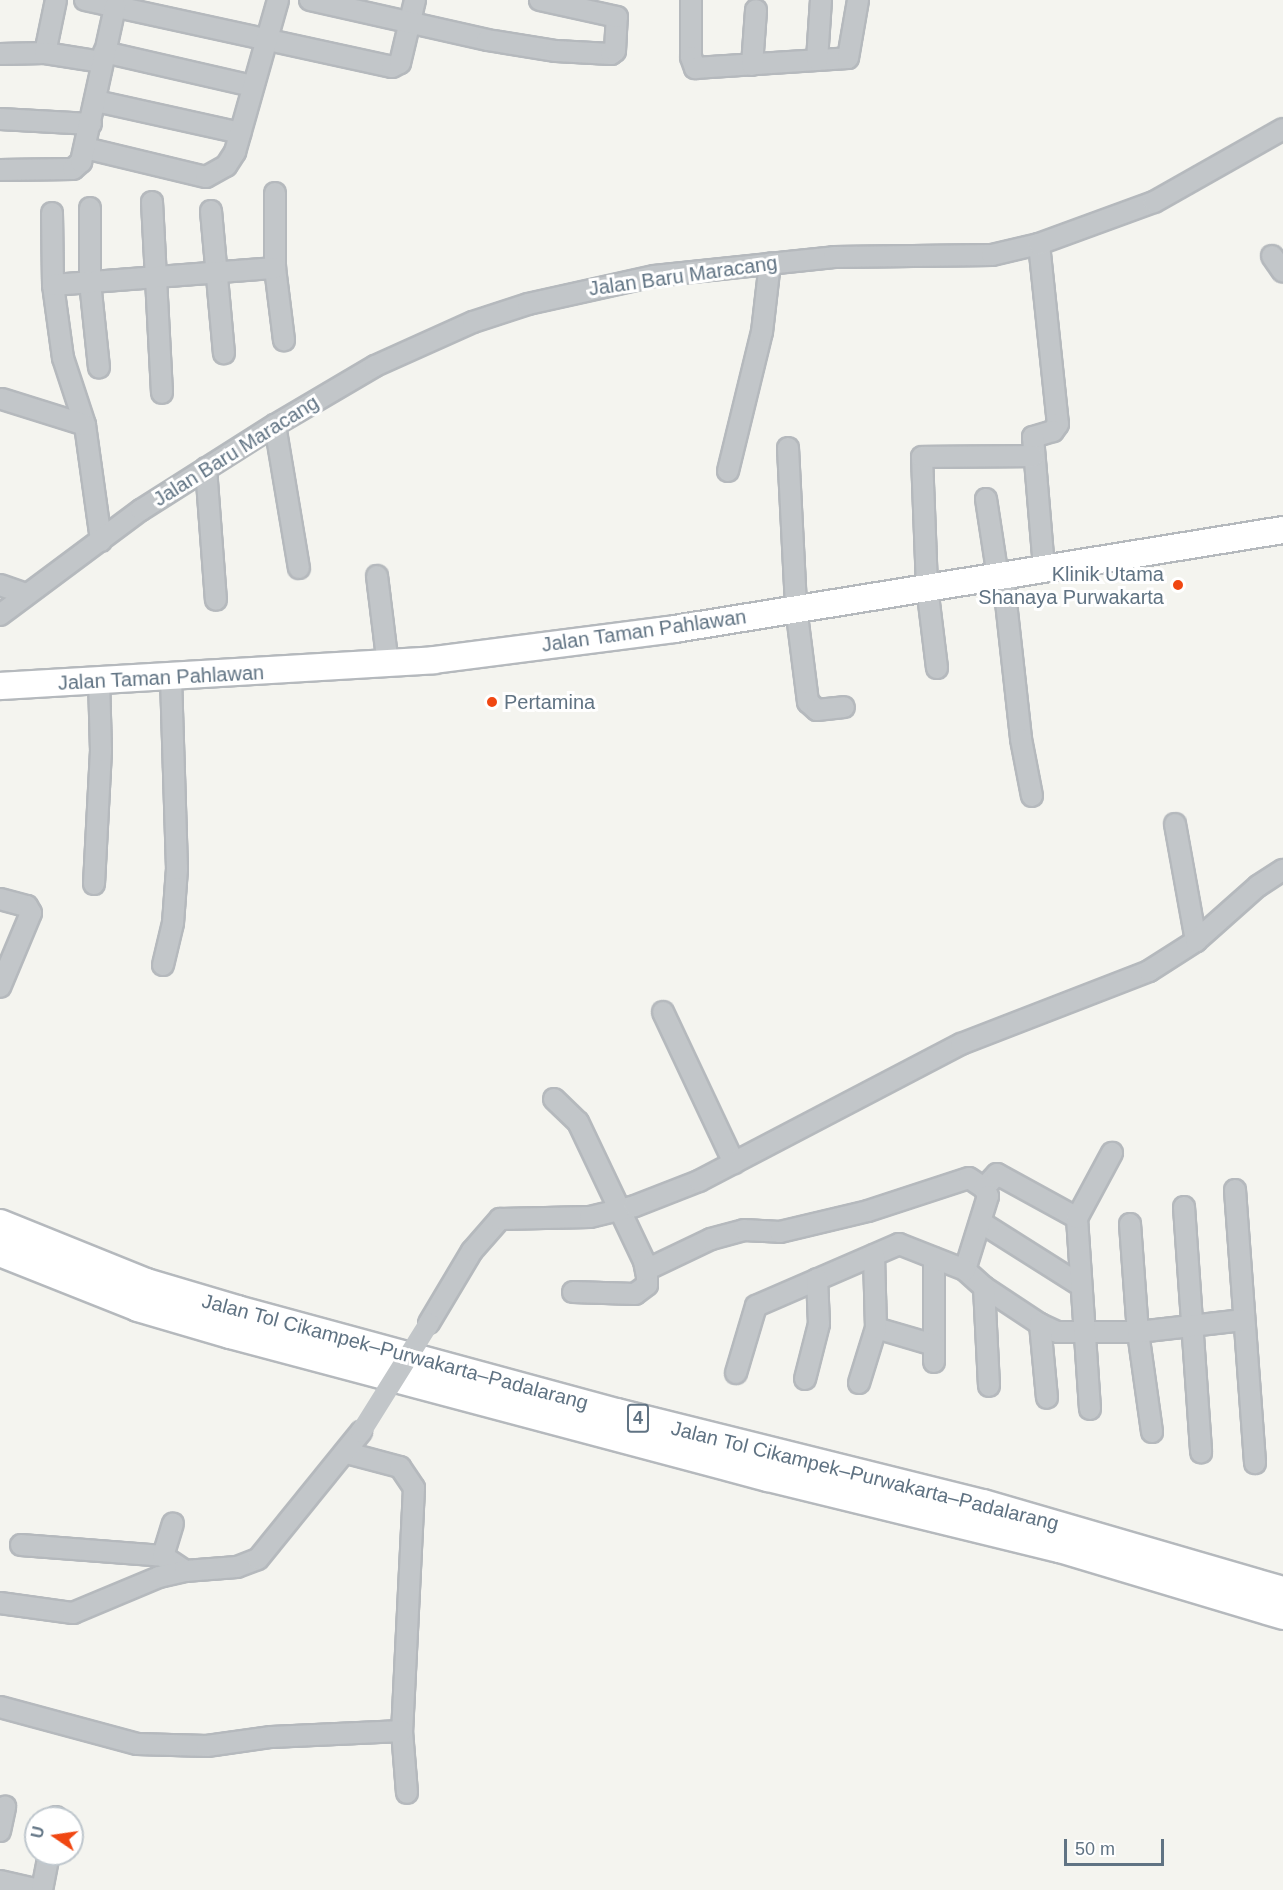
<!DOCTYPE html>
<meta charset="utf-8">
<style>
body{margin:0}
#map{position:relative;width:1283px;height:1890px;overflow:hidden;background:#f4f4ef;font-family:Helvetica,sans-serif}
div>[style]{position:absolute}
.roads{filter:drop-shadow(2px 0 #b5b9bd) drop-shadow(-2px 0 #b5b9bd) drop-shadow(0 2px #b5b9bd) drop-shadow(0 -2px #b5b9bd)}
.minor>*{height:20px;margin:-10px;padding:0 10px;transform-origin:10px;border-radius:10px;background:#c2c6c9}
.major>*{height:26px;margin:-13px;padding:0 13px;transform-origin:13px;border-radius:13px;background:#fff}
.highway>*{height:28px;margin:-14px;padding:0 14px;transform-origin:14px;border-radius:14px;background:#fff}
.minor-bridge>*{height:20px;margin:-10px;padding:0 10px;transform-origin:10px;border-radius:10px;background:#c2c6c9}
.dots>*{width:16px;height:16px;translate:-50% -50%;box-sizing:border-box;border:3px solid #fff;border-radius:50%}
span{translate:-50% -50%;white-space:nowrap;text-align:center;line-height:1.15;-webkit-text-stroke:6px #fff;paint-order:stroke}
.shield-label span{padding:2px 4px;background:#fff;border:2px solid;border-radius:4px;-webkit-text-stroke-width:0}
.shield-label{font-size:18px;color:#607383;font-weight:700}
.street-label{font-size:20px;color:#607383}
.poi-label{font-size:20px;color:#607383}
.right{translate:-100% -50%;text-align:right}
.left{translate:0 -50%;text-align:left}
.north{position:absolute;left:24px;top:1806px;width:60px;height:60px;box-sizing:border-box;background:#fff;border:2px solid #bfc7cd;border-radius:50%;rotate:283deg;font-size:16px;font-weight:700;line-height:24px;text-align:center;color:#607383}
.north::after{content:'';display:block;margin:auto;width:21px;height:27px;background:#f04712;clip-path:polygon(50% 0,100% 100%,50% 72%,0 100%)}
.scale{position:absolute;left:1064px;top:1839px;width:100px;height:27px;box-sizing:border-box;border:3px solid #607383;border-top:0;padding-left:8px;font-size:18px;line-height:21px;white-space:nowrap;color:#607383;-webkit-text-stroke:4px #fff;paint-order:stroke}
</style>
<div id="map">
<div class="roads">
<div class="minor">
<i style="left:85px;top:0;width:314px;rotate:12.3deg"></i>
<i style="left:392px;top:67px;width:9px;rotate:-27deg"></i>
<i style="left:400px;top:63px;width:65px;rotate:-76.6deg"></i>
<i style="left:310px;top:0;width:181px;rotate:12.7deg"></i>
<i style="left:487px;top:40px;width:70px;rotate:9.1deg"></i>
<i style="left:556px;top:51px;width:55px;rotate:3.1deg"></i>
<i style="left:611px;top:54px;width:5px;rotate:-37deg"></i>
<i style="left:615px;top:51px;width:34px;rotate:-87deg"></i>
<i style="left:617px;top:17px;width:79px;rotate:-167.6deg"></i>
<i style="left:691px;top:0;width:57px;rotate:90deg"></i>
<i style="left:691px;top:57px;width:12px;rotate:70deg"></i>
<i style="left:695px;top:68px;width:153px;rotate:-3.7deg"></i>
<i style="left:848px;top:58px;width:59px;rotate:-80.2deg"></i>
<i style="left:104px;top:52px;width:152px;rotate:12.9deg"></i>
<i style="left:45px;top:53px;width:54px;rotate:-78.3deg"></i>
<i style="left:0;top:54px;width:45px;rotate:-1.3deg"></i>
<i style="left:45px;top:53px;width:58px;rotate:9deg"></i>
<i style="left:817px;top:60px;width:60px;rotate:-86.2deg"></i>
<i style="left:752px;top:65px;width:55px;rotate:-85.8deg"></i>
<i style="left:96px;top:101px;width:148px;rotate:12.5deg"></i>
<i style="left:0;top:119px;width:91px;rotate:3.1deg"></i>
<i style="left:85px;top:148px;width:124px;rotate:13.5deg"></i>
<i style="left:206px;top:177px;width:23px;rotate:-29deg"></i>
<i style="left:226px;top:166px;width:17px;rotate:-57deg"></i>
<i style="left:235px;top:152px;width:158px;rotate:-74.2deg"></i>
<i style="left:0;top:170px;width:73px;rotate:-0.8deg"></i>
<i style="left:73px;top:169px;width:11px;rotate:-41deg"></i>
<i style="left:81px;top:162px;width:159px;rotate:-77.6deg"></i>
<i style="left:275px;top:193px;width:75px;rotate:90deg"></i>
<i style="left:275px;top:268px;width:73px;rotate:82.9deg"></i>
<i style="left:152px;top:202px;width:191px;rotate:87deg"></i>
<i style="left:90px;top:208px;width:74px;rotate:90deg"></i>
<i style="left:90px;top:282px;width:86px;rotate:84deg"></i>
<i style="left:211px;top:211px;width:143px;rotate:84.8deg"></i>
<i style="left:52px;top:213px;width:72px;rotate:89.2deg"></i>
<i style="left:53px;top:285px;width:74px;rotate:82.2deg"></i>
<i style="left:63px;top:358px;width:71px;rotate:71.8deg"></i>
<i style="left:85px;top:425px;width:117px;rotate:82.1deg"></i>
<i style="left:1039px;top:244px;width:181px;rotate:84deg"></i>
<i style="left:1058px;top:424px;width:9px;rotate:126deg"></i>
<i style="left:1053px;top:431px;width:21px;rotate:163deg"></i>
<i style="left:1033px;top:437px;width:132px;rotate:85.2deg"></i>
<i style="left:1272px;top:256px;width:19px;rotate:55deg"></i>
<i style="left:53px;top:285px;width:223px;rotate:-4.4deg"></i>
<i style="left:2px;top:399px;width:87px;rotate:17.4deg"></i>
<i style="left:275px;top:425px;width:145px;rotate:80.5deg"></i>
<i style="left:788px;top:448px;width:159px;rotate:87.1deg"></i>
<i style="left:796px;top:607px;width:96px;rotate:82.8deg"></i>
<i style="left:808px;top:702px;width:12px;rotate:42deg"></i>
<i style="left:817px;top:710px;width:27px;rotate:-6deg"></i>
<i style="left:206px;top:468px;width:132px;rotate:85.7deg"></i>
<i style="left:728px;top:471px;width:143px;rotate:-76.3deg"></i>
<i style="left:762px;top:332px;width:69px;rotate:-83.4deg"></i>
<i style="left:986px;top:499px;width:79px;rotate:81.3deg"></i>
<i style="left:1003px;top:575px;width:165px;rotate:83.7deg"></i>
<i style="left:1021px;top:739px;width:58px;rotate:79.1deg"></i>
<i style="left:377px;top:576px;width:90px;rotate:83deg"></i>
<i style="left:0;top:585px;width:28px;rotate:19deg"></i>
<i style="left:0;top:615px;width:176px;rotate:-36.7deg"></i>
<i style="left:141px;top:510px;width:159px;rotate:-32.4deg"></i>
<i style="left:275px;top:425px;width:116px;rotate:-30.5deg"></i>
<i style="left:375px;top:366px;width:107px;rotate:-24.2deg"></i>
<i style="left:473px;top:322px;width:58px;rotate:-18.1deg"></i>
<i style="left:528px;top:304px;width:129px;rotate:-12.5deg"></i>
<i style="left:654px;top:276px;width:181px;rotate:-6deg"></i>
<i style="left:834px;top:257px;width:158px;rotate:-0.7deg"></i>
<i style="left:992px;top:255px;width:48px;rotate:-13.2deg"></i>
<i style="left:1039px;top:244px;width:122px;rotate:-20.1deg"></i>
<i style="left:1154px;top:202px;width:148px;rotate:-29.5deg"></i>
<i style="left:937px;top:668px;width:82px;rotate:-97deg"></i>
<i style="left:927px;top:587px;width:130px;rotate:-92.2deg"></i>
<i style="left:922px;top:457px;width:111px;rotate:-0.5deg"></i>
<i style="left:1175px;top:824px;width:119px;rotate:79.8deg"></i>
<i style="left:94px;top:884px;width:133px;rotate:-87deg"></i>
<i style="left:101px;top:751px;width:70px;rotate:-91.6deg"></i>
<i style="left:0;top:899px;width:28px;rotate:15deg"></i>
<i style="left:27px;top:906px;width:8px;rotate:60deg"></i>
<i style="left:31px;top:913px;width:80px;rotate:112.7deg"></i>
<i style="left:163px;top:965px;width:43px;rotate:-76.6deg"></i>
<i style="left:173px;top:923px;width:54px;rotate:-85.8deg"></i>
<i style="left:177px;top:869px;width:191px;rotate:-91.8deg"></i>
<i style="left:663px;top:1012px;width:167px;rotate:64.8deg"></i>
<i style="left:554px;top:1099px;width:33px;rotate:44deg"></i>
<i style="left:578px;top:1122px;width:154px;rotate:64.6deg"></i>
<i style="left:644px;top:1261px;width:16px;rotate:79deg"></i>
<i style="left:647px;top:1277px;width:8px;rotate:90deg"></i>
<i style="left:647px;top:1285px;width:15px;rotate:143deg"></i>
<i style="left:635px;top:1294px;width:62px;rotate:-178.2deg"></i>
<i style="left:984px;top:1188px;width:19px;rotate:-47deg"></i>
<i style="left:997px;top:1174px;width:91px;rotate:28.8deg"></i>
<i style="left:1235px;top:1190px;width:274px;rotate:85.8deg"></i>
<i style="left:1184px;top:1207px;width:246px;rotate:86deg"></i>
<i style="left:982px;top:1223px;width:116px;rotate:32.3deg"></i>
<i style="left:1130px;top:1224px;width:108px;rotate:85.8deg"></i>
<i style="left:1138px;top:1332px;width:101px;rotate:82deg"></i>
<i style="left:934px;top:1258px;width:104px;rotate:90deg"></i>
<i style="left:646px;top:1270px;width:72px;rotate:-25.5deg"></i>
<i style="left:711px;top:1239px;width:34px;rotate:-15deg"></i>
<i style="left:744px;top:1230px;width:36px;rotate:3deg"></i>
<i style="left:780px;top:1232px;width:90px;rotate:-13.4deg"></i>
<i style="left:868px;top:1211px;width:106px;rotate:-18.1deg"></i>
<i style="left:969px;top:1178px;width:18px;rotate:34deg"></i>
<i style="left:984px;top:1188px;width:9px;rotate:63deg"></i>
<i style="left:988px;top:1196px;width:77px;rotate:107.3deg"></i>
<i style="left:965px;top:1270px;width:25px;rotate:42deg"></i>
<i style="left:984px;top:1287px;width:67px;rotate:33.5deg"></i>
<i style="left:1040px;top:1324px;width:19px;rotate:25deg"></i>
<i style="left:1057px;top:1332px;width:81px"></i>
<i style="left:1138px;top:1332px;width:106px;rotate:-6.5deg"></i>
<i style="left:984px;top:1287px;width:99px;rotate:87.1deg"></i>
<i style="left:429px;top:1323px;width:84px;rotate:-59.2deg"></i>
<i style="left:472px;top:1251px;width:43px;rotate:-48.8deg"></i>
<i style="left:500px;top:1219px;width:90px;rotate:-1.3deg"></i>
<i style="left:590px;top:1217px;width:46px;rotate:-13.7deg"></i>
<i style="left:635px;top:1206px;width:69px;rotate:-21.3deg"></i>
<i style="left:699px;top:1181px;width:296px;rotate:-27.6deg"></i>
<i style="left:961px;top:1044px;width:202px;rotate:-21.2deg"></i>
<i style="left:1149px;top:971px;width:56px;rotate:-32.6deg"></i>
<i style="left:1196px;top:941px;width:83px;rotate:-41.6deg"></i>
<i style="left:1258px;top:886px;width:30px;rotate:-33deg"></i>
<i style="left:1040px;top:1324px;width:74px;rotate:84.6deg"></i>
<i style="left:876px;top:1328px;width:60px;rotate:16.3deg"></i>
<i style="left:736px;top:1373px;width:70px;rotate:-73.4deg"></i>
<i style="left:756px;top:1306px;width:156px;rotate:-23.4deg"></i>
<i style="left:899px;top:1244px;width:71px;rotate:21.5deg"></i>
<i style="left:805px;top:1379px;width:57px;rotate:-75.7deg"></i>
<i style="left:819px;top:1324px;width:45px;rotate:-92.5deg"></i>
<i style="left:859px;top:1383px;width:58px;rotate:-72.8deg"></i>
<i style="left:876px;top:1328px;width:73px;rotate:-91.6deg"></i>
<i style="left:1090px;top:1409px;width:191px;rotate:-93.9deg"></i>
<i style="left:1077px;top:1218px;width:74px;rotate:-61.7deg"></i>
<i style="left:347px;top:1453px;width:55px;rotate:14.8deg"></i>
<i style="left:400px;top:1467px;width:25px;rotate:56deg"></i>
<i style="left:414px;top:1488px;width:243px;rotate:92.8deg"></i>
<i style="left:402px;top:1731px;width:62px;rotate:85.4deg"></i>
<i style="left:21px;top:1545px;width:142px;rotate:4.4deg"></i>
<i style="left:163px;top:1556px;width:27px;rotate:34deg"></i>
<i style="left:163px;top:1556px;width:34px;rotate:-73deg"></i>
<i style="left:0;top:1603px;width:74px;rotate:7.8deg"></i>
<i style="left:73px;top:1613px;width:93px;rotate:-22.7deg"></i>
<i style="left:159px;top:1577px;width:27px;rotate:-13deg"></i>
<i style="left:185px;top:1571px;width:52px;rotate:-4.4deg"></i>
<i style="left:237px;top:1567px;width:22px;rotate:-21deg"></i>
<i style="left:258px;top:1559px;width:164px;rotate:-51deg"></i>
<i style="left:0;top:1707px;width:142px;rotate:15.1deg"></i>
<i style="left:137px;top:1744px;width:70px;rotate:1.6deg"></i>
<i style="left:207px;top:1746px;width:65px;rotate:-8deg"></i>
<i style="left:271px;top:1737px;width:131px;rotate:-2.6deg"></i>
<i style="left:56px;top:1818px;width:1px;rotate:-90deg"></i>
<i style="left:0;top:1831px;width:25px;rotate:-78deg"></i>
<i style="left:0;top:1881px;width:39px;rotate:13deg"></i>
<i style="left:42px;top:1890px;width:37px;rotate:-79deg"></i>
</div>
<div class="major">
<i style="left:0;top:686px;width:435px;rotate:-3.4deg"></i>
<i style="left:434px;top:660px;width:243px;rotate:-7.3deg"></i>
<i style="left:675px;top:629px;width:616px;rotate:-9.25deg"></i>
</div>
<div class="highway">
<i style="left:0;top:1224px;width:157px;rotate:22deg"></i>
<i style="left:146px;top:1283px;width:95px;rotate:16.5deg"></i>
<i style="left:237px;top:1310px;width:394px;rotate:15.2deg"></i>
<i style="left:617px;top:1413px;width:377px;rotate:14deg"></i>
<i style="left:983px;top:1504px;width:312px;rotate:16.2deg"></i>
<i style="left:0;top:1252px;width:149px;rotate:21.7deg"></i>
<i style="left:138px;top:1307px;width:96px;rotate:16.4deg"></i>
<i style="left:230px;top:1334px;width:557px;rotate:14.89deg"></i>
<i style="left:768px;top:1477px;width:301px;rotate:13.7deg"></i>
<i style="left:1060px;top:1548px;width:233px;rotate:16.7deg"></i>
</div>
</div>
<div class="minor-bridge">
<i style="left:361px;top:1432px;width:128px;rotate:-58deg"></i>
</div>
<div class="dots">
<i style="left:1178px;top:585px;background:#f04712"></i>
<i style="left:492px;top:702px;background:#f04712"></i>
</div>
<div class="shield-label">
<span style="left:638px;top:1418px">4</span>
</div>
<div class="street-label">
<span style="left:683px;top:276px;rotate:-8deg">Jalan Baru Maracang</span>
<span style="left:236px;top:451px;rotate:-32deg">Jalan Baru Maracang</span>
<span style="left:644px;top:631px;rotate:-8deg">Jalan Taman Pahlawan</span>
<span style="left:161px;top:678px;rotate:-3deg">Jalan Taman Pahlawan</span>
<span style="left:395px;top:1352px;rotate:15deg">Jalan Tol Cikampek–Purwakarta–Padalarang</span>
<span style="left:865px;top:1476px;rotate:14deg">Jalan Tol Cikampek–Purwakarta–Padalarang</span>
</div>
<div class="poi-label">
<span class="right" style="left:1164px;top:586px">Klinik Utama<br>Shanaya Purwakarta</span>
<span class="left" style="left:504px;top:702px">Pertamina</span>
</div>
<div class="north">U</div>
<div class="scale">50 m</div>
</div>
